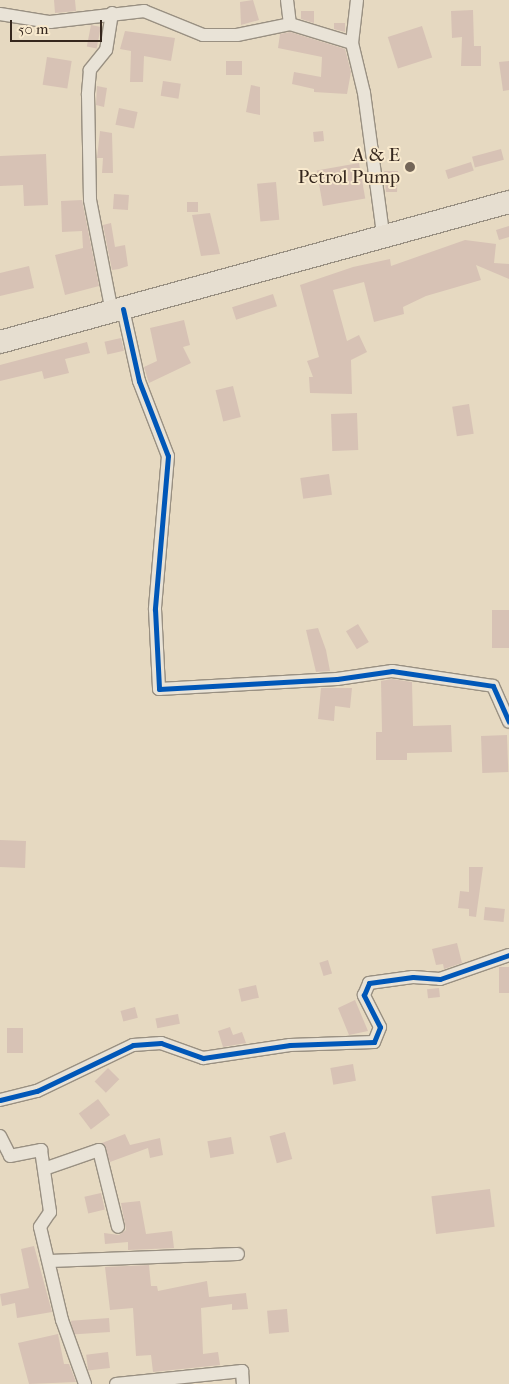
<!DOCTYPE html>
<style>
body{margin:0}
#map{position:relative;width:509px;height:1384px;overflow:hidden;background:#e6d9c1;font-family:"IM FELL French Canon",serif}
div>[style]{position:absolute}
.building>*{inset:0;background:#d7c2b5;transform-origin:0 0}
.roads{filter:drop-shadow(1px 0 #999082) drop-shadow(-1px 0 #999082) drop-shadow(0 1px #999082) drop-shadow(0 -1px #999082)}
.street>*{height:12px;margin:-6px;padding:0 6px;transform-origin:6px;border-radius:6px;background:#e9e3d7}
.highway>*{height:22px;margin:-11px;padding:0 11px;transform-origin:11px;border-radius:11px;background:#e6ded0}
.cycleway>*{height:5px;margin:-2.5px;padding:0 2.5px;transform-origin:2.5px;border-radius:2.5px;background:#0057b8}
.dots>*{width:14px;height:14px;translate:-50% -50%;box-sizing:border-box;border:2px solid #f8e9cd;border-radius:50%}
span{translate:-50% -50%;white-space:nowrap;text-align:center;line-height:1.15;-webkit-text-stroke:4px #f8e9cd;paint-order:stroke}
.poi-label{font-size:19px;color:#35271e}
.right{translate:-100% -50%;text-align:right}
.scale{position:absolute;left:10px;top:20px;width:92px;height:22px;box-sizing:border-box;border:2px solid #35271e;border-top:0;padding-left:6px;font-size:15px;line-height:18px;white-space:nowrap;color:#35271e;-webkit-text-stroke:4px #f8e9cd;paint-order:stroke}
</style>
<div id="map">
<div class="building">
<i style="clip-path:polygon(54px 0,75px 0,76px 11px,55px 13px)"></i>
<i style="clip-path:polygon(253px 0,259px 20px,241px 25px,240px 2px)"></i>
<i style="clip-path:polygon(473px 10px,474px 46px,481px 46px,481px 66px,461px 66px,462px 37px,452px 38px,451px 11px)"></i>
<i style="clip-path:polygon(301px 11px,314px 11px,314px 23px,301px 19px)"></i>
<i style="clip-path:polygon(334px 23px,345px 23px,345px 32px,334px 29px)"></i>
<i style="left:91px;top:25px;width:10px;height:22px;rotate:11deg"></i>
<i style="left:422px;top:26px;width:33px;height:36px;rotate:72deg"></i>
<i style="clip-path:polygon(125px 31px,175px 38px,171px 61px,144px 56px,143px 82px,130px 82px,131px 51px,120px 49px)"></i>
<i style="clip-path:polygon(290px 32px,345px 49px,351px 72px,347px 94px,314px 92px,314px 89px,292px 84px,294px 72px,321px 77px,322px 57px,278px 48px,280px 34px)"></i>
<i style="left:47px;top:57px;width:25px;height:28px;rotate:9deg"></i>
<i style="left:226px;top:61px;width:16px;height:14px"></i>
<i style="clip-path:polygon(509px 61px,509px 90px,503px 91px,499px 62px)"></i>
<i style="left:163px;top:81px;width:18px;height:15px;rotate:9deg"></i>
<i style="clip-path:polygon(251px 85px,260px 87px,260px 115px,246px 112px)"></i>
<i style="clip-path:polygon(97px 86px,107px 88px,104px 107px,96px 105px)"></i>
<i style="left:119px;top:108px;width:19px;height:17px;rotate:12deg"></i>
<i style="clip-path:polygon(100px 131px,112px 133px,113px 173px,102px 173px,103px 158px,97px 158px)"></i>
<i style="left:323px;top:131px;width:10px;height:10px;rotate:84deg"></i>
<i style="left:501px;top:149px;width:11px;height:30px;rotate:75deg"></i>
<i style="clip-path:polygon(46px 154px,48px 205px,24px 206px,23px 185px,0 186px,0 156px)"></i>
<i style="left:471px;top:162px;width:9px;height:27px;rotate:72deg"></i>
<i style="left:359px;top:163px;width:36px;height:43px;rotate:80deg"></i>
<i style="clip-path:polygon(384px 171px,398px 171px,397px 192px,386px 192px)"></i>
<i style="left:276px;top:182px;width:38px;height:19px;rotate:85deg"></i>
<i style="left:114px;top:194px;width:15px;height:15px;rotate:4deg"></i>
<i style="clip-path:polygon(82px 200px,99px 286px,65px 295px,55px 255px,83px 248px,82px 231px,62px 232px,61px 201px)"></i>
<i style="left:187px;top:202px;width:11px;height:10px"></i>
<i style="clip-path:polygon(210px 213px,220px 254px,201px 256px,192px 215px)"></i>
<i style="clip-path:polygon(111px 223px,115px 247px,125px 245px,128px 266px,119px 269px,112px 270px,103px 225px)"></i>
<i style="clip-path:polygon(509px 226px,509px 237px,499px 240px,496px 230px)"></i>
<i style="clip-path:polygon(465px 240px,496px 244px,494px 263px,509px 264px,509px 279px,476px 265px,481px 280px,426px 296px,403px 307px,404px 314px,374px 322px,364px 282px,333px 290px,347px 341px,359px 335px,367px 352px,351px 360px,352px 394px,310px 393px,309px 377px,313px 377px,307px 361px,319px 357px,300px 285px,353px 267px,390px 259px,391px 266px)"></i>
<i style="clip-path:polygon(29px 266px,34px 288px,0 296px,0 273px)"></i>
<i style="left:273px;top:294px;width:13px;height:43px;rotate:72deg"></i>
<i style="clip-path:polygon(184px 320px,190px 345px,183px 347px,191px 363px,149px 383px,144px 367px,157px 361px,150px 328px)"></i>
<i style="left:121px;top:338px;width:13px;height:17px;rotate:77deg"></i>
<i style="clip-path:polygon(87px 342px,90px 353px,65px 359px,69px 373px,44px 379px,42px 371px,0 381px,0 365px)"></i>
<i style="left:233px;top:386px;width:32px;height:18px;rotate:76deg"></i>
<i style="left:469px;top:404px;width:30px;height:17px;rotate:81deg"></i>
<i style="left:357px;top:413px;width:37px;height:26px;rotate:88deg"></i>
<i style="left:329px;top:474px;width:21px;height:29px;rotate:82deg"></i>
<i style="left:509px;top:610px;width:38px;height:17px;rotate:90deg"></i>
<i style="left:358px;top:624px;width:21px;height:14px;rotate:59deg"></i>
<i style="clip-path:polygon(318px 628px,326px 650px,330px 671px,316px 672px,306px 630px)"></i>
<i style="clip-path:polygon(392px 679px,412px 682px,413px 726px,451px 725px,452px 752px,407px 753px,407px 760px,376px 760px,376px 732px,382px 732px,381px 681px)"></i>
<i style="clip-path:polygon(321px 688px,352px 688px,350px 708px,335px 706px,334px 721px,318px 719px)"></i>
<i style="left:507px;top:735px;width:37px;height:26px;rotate:88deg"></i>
<i style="left:0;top:840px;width:26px;height:27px;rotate:2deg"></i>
<i style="clip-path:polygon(469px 867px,483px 867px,476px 917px,469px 916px,469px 909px,458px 908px,460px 891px,469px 892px)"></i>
<i style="left:485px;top:907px;width:20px;height:13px;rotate:6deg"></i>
<i style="clip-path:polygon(457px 943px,462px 963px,444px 969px,443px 964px,436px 965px,432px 949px)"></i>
<i style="left:328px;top:960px;width:14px;height:9px;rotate:73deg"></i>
<i style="left:509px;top:967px;width:26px;height:10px;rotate:90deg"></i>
<i style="left:256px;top:985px;width:13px;height:18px;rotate:77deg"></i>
<i style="left:439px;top:988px;width:9px;height:12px;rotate:84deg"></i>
<i style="clip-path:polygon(355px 1000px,368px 1031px,349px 1035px,338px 1008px)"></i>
<i style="left:135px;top:1007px;width:11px;height:15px;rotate:75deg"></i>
<i style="left:178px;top:1014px;width:10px;height:23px;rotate:79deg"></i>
<i style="clip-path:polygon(230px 1027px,233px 1035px,242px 1032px,246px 1043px,223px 1047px,218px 1031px)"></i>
<i style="left:7px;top:1028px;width:16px;height:25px"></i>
<i style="left:353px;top:1064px;width:17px;height:23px;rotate:80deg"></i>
<i style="left:108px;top:1068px;width:16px;height:19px;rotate:45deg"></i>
<i style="left:98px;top:1099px;width:20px;height:24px;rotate:53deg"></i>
<i style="left:285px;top:1132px;width:28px;height:16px;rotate:75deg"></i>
<i style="clip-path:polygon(125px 1134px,130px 1145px,160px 1138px,163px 1155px,150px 1158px,148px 1148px,110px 1162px,102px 1143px)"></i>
<i style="left:231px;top:1137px;width:17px;height:24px;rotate:80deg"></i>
<i style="left:490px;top:1189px;width:38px;height:59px;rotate:83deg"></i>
<i style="left:101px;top:1193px;width:17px;height:17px;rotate:77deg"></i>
<i style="clip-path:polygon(140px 1201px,146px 1234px,172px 1231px,174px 1248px,128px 1250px,128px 1242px,105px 1244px,104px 1233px,119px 1235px,126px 1230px,121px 1203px)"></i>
<i style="clip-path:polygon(34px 1246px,52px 1312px,17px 1318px,15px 1303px,2px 1306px,0 1294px,29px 1288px,21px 1249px)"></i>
<i style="clip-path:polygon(149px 1265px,151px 1286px,157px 1286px,158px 1291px,207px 1281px,209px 1297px,246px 1293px,248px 1309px,232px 1310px,232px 1304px,201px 1308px,203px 1354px,218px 1352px,220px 1365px,153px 1372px,151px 1355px,136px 1356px,133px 1308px,110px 1310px,105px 1267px)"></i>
<i style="left:287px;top:1309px;width:23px;height:20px;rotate:85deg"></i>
<i style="left:109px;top:1318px;width:14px;height:38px;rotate:86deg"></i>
<i style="clip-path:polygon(58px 1334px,64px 1364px,69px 1364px,76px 1382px,29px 1384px,18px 1343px)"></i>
<i style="left:108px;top:1352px;width:16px;height:22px;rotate:83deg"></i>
</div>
<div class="roads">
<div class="street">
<i style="left:287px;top:0;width:24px;rotate:83deg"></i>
<i style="left:290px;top:24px;width:65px;rotate:17deg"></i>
<i style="left:357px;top:0;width:43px;rotate:96.6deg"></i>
<i style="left:352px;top:43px;width:51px;rotate:76.5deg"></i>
<i style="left:364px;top:93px;width:148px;rotate:82.3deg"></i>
<i style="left:112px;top:13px;width:37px;rotate:99deg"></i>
<i style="left:106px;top:50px;width:26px;rotate:129deg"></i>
<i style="left:90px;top:70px;width:25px;rotate:95deg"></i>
<i style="left:88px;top:95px;width:105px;rotate:88.9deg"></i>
<i style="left:90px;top:200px;width:114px;rotate:78.9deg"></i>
<i style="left:0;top:14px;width:51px;rotate:9.1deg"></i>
<i style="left:50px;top:22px;width:95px;rotate:-6.7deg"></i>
<i style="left:144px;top:11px;width:64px;rotate:22.1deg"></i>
<i style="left:203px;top:35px;width:34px"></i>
<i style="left:237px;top:35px;width:54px;rotate:-11.7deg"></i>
<i style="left:123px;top:309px;width:74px;rotate:77.5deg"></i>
<i style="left:139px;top:381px;width:80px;rotate:68.9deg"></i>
<i style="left:168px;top:456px;width:154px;rotate:94.9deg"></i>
<i style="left:155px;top:609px;width:80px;rotate:87.1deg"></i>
<i style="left:159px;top:689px;width:178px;rotate:-3.2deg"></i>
<i style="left:337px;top:679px;width:56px;rotate:-8.3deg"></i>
<i style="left:392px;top:671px;width:102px;rotate:8.4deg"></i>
<i style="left:493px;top:686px;width:39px;rotate:66deg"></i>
<i style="left:0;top:1100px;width:38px;rotate:-14deg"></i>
<i style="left:37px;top:1091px;width:106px;rotate:-25.6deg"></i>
<i style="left:133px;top:1045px;width:28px;rotate:-4deg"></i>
<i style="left:161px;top:1043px;width:45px;rotate:19.7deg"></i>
<i style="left:203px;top:1058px;width:88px;rotate:-8.5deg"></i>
<i style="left:290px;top:1045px;width:84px;rotate:-2deg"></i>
<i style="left:374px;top:1042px;width:16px;rotate:-68deg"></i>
<i style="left:380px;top:1027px;width:36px;rotate:-117deg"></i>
<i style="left:364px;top:995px;width:13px;rotate:-67deg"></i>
<i style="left:369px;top:983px;width:44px;rotate:-7.8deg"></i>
<i style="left:413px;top:977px;width:27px;rotate:4deg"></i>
<i style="left:440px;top:979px;width:73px;rotate:-19.2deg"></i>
<i style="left:0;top:1136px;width:22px;rotate:63deg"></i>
<i style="left:10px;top:1156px;width:32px;rotate:-11deg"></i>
<i style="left:41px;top:1150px;width:63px;rotate:81.7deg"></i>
<i style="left:50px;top:1212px;width:18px;rotate:124deg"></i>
<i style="left:40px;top:1227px;width:96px;rotate:76.7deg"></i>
<i style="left:62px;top:1320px;width:68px;rotate:70.2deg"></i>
<i style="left:44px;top:1169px;width:58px;rotate:-19.1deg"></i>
<i style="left:99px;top:1150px;width:79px;rotate:76.1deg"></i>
<i style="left:49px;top:1261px;width:189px;rotate:-2.1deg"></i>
<i style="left:116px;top:1384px;width:127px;rotate:-5.9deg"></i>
<i style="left:242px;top:1371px;width:13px;rotate:86deg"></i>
</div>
<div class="highway">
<i style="left:0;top:342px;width:528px;rotate:-15.38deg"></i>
</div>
</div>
<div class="cycleway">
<i style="left:123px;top:309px;width:74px;rotate:77.5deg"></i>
<i style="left:139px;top:381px;width:80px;rotate:68.9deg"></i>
<i style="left:168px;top:456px;width:154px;rotate:94.9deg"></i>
<i style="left:155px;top:609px;width:80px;rotate:87.1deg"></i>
<i style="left:159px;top:689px;width:178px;rotate:-3.2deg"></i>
<i style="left:337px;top:679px;width:56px;rotate:-8.3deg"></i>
<i style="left:392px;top:671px;width:102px;rotate:8.4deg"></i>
<i style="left:493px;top:686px;width:39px;rotate:66deg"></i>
<i style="left:0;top:1100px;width:38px;rotate:-14deg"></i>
<i style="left:37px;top:1091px;width:106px;rotate:-25.6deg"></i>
<i style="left:133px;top:1045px;width:28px;rotate:-4deg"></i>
<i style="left:161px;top:1043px;width:45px;rotate:19.7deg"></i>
<i style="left:203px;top:1058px;width:88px;rotate:-8.5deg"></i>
<i style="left:290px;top:1045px;width:84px;rotate:-2deg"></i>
<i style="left:374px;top:1042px;width:16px;rotate:-68deg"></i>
<i style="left:380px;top:1027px;width:36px;rotate:-117deg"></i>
<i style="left:364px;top:995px;width:13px;rotate:-67deg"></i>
<i style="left:369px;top:983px;width:44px;rotate:-7.8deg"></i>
<i style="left:413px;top:977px;width:27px;rotate:4deg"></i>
<i style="left:440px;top:979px;width:73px;rotate:-19.2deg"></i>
</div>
<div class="dots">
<i style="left:410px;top:167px;background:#736557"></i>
</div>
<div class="poi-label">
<span class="right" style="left:400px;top:167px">A &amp; E<br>Petrol Pump</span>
</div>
<div class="scale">50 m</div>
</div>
